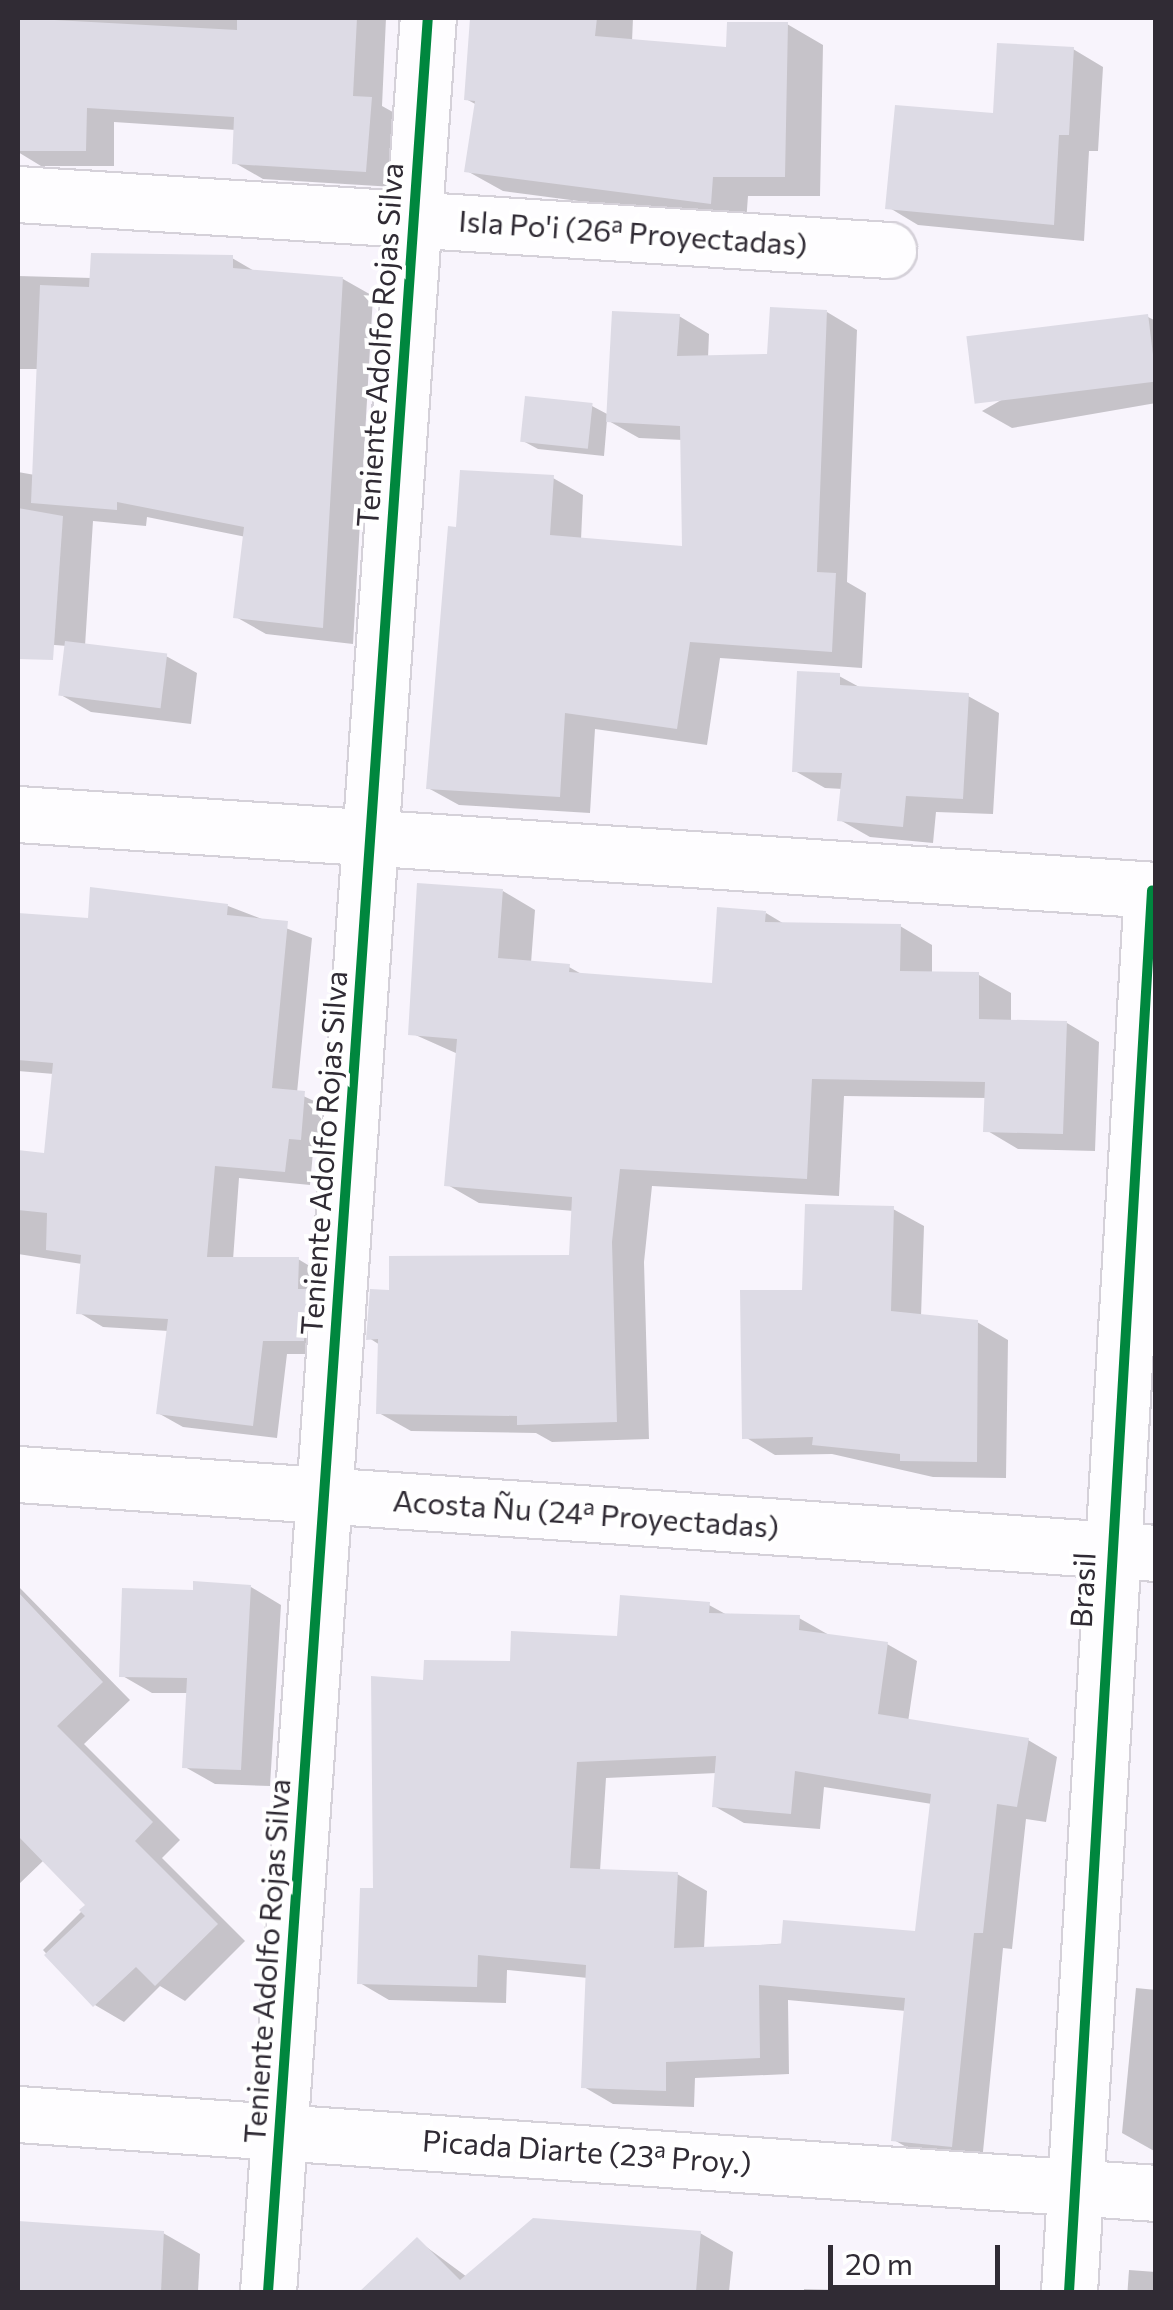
<!DOCTYPE html>
<meta charset="utf-8">
<style>
body{margin:0}
#map{position:relative;width:1173px;height:2310px;overflow:hidden;background:#f8f4fc;font-family:Commissioner,sans-serif}
div>[style]{position:absolute}
.shadow>*{inset:0;background:#0003;transform-origin:0 0}
.building>*{inset:0;background:#dddbe5;transform-origin:0 0}
.roads{filter:drop-shadow(2px 0 #d5d1d9) drop-shadow(-2px 0 #d5d1d9) drop-shadow(0 2px #d5d1d9) drop-shadow(0 -2px #d5d1d9)}
.minor>*{height:55px;margin:-27.5px;padding:0 27.5px;transform-origin:27.5px;border-radius:27.5px;background:#fefdff}
.cycleway>*{height:10px;margin:-5px;padding:0 5px;transform-origin:5px;border-radius:5px;background:#00873e}
span{translate:-50% -50%;white-space:nowrap;text-align:center;line-height:1.15;-webkit-text-stroke:8px #fff;paint-order:stroke}
.street-label{font-size:30px;color:#302b34}
.frame{position:absolute;inset:0;border:20px solid #302b34;pointer-events:none}
.scale{position:absolute;left:828px;top:2245px;width:172px;height:45px;box-sizing:border-box;border:5px solid #302b34;border-top:0;padding-left:12px;font-size:30px;line-height:35px;white-space:nowrap;color:#302b34;-webkit-text-stroke:8px #fff;paint-order:stroke}
</style>
<div id="map">
<div class="shadow">
<i style="clip-path:polygon(18px 18px,386px 18px,382px 106px,400px 116px,394px 187px,263px 179px,235px 163px,236px 130px,114px 122px,114px 166px,41px 166px,18px 152px)"></i>
<i style="clip-path:polygon(473px 18px,633px 18px,632px 42px,729px 50px,787px 24px,823px 45px,820px 196px,748px 196px,746px 223px,503px 191px,467px 171px,477px 105px,466px 99px)"></i>
<i style="clip-path:polygon(1073px 49px,1103px 67px,1098px 151px,1089px 151px,1084px 241px,918px 225px,888px 207px)"></i>
<i style="clip-path:polygon(232px 258px,256px 272px,343px 279px,373px 296px,353px 644px,266px 634px,236px 617px,246px 537px,147px 517px,146px 526px,93px 521px,85px 646px,166px 656px,197px 673px,191px 724px,91px 712px,61px 695px,67px 646px,18px 642px,18px 472px,35px 475px,39px 369px,18px 369px,18px 276px,92px 278px)"></i>
<i style="clip-path:polygon(827px 312px,857px 330px,847px 582px,866px 593px,862px 668px,720px 658px,707px 745px,595px 729px,590px 813px,459px 805px,428px 788px,459px 530px,553px 478px,583px 495px,581px 540px,685px 549px,683px 440px,639px 438px,607px 420px,604px 456px,538px 449px,523px 441px,592px 406px,609px 415px,679px 316px,709px 334px,708px 358px,770px 357px)"></i>
<i style="clip-path:polygon(1148px 317px,1156px 321px,1156px 403px,1012px 428px,982px 411px)"></i>
<i style="clip-path:polygon(839px 676px,863px 689px,968px 696px,999px 713px,993px 814px,936px 812px,933px 843px,870px 837px,840px 820px,843px 789px,825px 788px,795px 771px)"></i>
<i style="clip-path:polygon(503px 891px,535px 910px,531px 963px,569px 967px,585px 976px,714px 986px,766px 913px,786px 925px,900px 926px,932px 945px,932px 974px,979px 975px,1011px 993px,1011px 1022px,1067px 1023px,1099px 1042px,1095px 1151px,1018px 1149px,986px 1130px,987px 1098px,844px 1096px,839px 1196px,652px 1186px,644px 1262px,649px 1439px,552px 1442px,536px 1433px,411px 1431px,379px 1413px,380px 1345px,369px 1338px,392px 1292px,572px 1258px,574px 1211px,479px 1203px,446px 1184px,458px 1054px,411px 1033px)"></i>
<i style="clip-path:polygon(228px 906px,312px 938px,297px 1093px,329px 1108px,325px 1153px,313px 1152px,310px 1185px,239px 1178px,233px 1260px,298px 1259px,323px 1274px,328px 1354px,287px 1354px,277px 1438px,183px 1427px,158px 1413px,169px 1331px,103px 1327px,78px 1312px,82px 1264px,18px 1254px,18px 1153px,46px 1156px,54px 1074px,18px 1071px,18px 984px,90px 920px)"></i>
<i style="clip-path:polygon(893px 1209px,924px 1226px,921px 1317px,977px 1322px,1008px 1340px,1006px 1478px,933px 1477px,832px 1454px,775px 1455px,745px 1437px,805px 1292px)"></i>
<i style="clip-path:polygon(18px 1586px,130px 1700px,84px 1744px,180px 1840px,162px 1858px,245px 1941px,185px 2001px,160px 1986px,124px 2022px,95px 2005px,43px 1950px,88px 1905px,44px 1860px,18px 1885px)"></i>
<i style="clip-path:polygon(251px 1587px,281px 1605px,270px 1786px,215px 1784px,185px 1767px,189px 1693px,152px 1693px,121px 1675px,195px 1593px)"></i>
<i style="clip-path:polygon(evenodd,709px 1605px,729px 1616px,799px 1618px,829px 1635px,887px 1644px,917px 1661px,908px 1722px,1028px 1740px,1057px 1757px,1046px 1822px,1026px 1819px,1012px 1949px,1003px 1948px,982px 2162px,924px 2157px,894px 2140px,906px 2011px,788px 2000px,789px 2074px,695px 2078px,694px 2107px,613px 2104px,584px 2087px,588px 1978px,507px 1970px,506px 2003px,389px 2000px,360px 1983px,426px 1682px,619px 1638px,709px 1605px,717px 1773px,714px 1806px,744px 1823px,820px 1829px,824px 1787px,932px 1804px,918px 1934px,704px 1949px,707px 1891px,677px 1874px,600px 1871px,606px 1778px,717px 1773px)"></i>
<i style="clip-path:polygon(1136px 1988px,1156px 1990px,1156px 2152px,1122px 2133px)"></i>
<i style="clip-path:polygon(18px 2224px,163px 2233px,200px 2254px,198px 2292px,18px 2292px)"></i>
<i style="clip-path:polygon(700px 2233px,733px 2252px,729px 2292px,364px 2292px,417px 2240px,467px 2277px)"></i>
<i style="left:1129px;top:2270px;width:27px;height:22px;rotate:4deg"></i>
<i style="clip-path:polygon(804px 2289px,922px 2292px,923px 2292px,804px 2292px)"></i>
</div>
<div class="building">
<i style="clip-path:polygon(18px 18px,237px 30px,237px 20px,357px 18px,353px 96px,372px 97px,366px 172px,232px 164px,234px 117px,87px 108px,86px 151px,18px 151px)"></i>
<i style="clip-path:polygon(470px 18px,597px 18px,595px 36px,726px 47px,727px 22px,788px 22px,785px 177px,713px 177px,711px 204px,464px 172px,475px 101px,464px 100px)"></i>
<i style="clip-path:polygon(997px 43px,1074px 47px,1069px 135px,1059px 135px,1054px 225px,885px 209px,895px 105px,993px 113px)"></i>
<i style="clip-path:polygon(91px 253px,233px 255px,233px 268px,343px 277px,323px 628px,233px 618px,244px 527px,117px 502px,117px 510px,31px 503px,40px 285px,89px 287px)"></i>
<i style="clip-path:polygon(770px 307px,827px 310px,817px 572px,836px 573px,832px 652px,690px 642px,677px 729px,565px 713px,560px 797px,426px 789px,448px 526px,456px 527px,460px 470px,554px 475px,550px 535px,682px 546px,680px 426px,606px 422px,612px 311px,680px 314px,677px 356px,767px 354px)"></i>
<i style="left:1148px;top:314px;width:68px;height:183px;rotate:83deg"></i>
<i style="left:525px;top:396px;width:68px;height:46px;rotate:6deg"></i>
<i style="clip-path:polygon(18px 508px,63px 516px,53px 660px,18px 659px)"></i>
<i style="left:65px;top:641px;width:103px;height:55px;rotate:7deg"></i>
<i style="clip-path:polygon(797px 671px,840px 673px,840px 685px,969px 693px,963px 799px,906px 796px,903px 827px,837px 821px,842px 773px,792px 772px)"></i>
<i style="clip-path:polygon(417px 883px,503px 889px,498px 958px,570px 964px,569px 972px,712px 983px,717px 907px,766px 911px,765px 922px,901px 924px,900px 971px,979px 972px,979px 1019px,1067px 1021px,1063px 1134px,983px 1132px,985px 1082px,812px 1079px,807px 1179px,620px 1169px,612px 1242px,617px 1422px,517px 1425px,517px 1416px,376px 1414px,378px 1339px,366px 1340px,370px 1289px,389px 1290px,389px 1256px,569px 1255px,572px 1197px,444px 1186px,457px 1039px,408px 1035px)"></i>
<i style="clip-path:polygon(90px 887px,228px 904px,227px 915px,288px 921px,272px 1088px,305px 1091px,301px 1140px,289px 1139px,285px 1172px,215px 1166px,207px 1257px,299px 1257px,298px 1289px,307px 1289px,304px 1341px,263px 1341px,253px 1426px,156px 1414px,168px 1319px,76px 1314px,81px 1255px,46px 1250px,47px 1213px,18px 1210px,18px 1150px,44px 1153px,53px 1063px,18px 1060px,18px 913px,88px 918px)"></i>
<i style="clip-path:polygon(805px 1204px,894px 1206px,891px 1311px,978px 1320px,977px 1462px,900px 1461px,900px 1454px,812px 1445px,813px 1437px,742px 1439px,740px 1290px,802px 1290px)"></i>
<i style="clip-path:polygon(193px 1581px,251px 1585px,241px 1770px,182px 1768px,187px 1678px,119px 1677px,122px 1588px,193px 1590px)"></i>
<i style="clip-path:polygon(18px 1592px,103px 1682px,57px 1726px,153px 1822px,135px 1841px,218px 1924px,155px 1986px,136px 1967px,93px 2007px,44px 1955px,85px 1916px,79px 1910px,85px 1905px,18px 1836px)"></i>
<i style="clip-path:polygon(evenodd,620px 1595px,710px 1602px,709px 1613px,800px 1615px,799px 1630px,888px 1642px,878px 1714px,1029px 1738px,1017px 1807px,997px 1804px,983px 1933px,974px 1933px,952px 2147px,891px 2141px,905px 1998px,759px 1985px,760px 2058px,666px 2062px,666px 2091px,581px 2088px,586px 1965px,478px 1955px,477px 1987px,357px 1984px,360px 1888px,373px 1888px,371px 1676px,423px 1680px,424px 1660px,510px 1661px,511px 1631px,617px 1636px,620px 1595px,716px 1756px,712px 1807px,791px 1814px,795px 1771px,931px 1794px,915px 1931px,783px 1920px,781px 1944px,674px 1948px,678px 1872px,570px 1868px,577px 1762px,716px 1756px)"></i>
<i style="clip-path:polygon(533px 2218px,701px 2231px,696px 2292px,359px 2292px,417px 2237px,460px 2280px)"></i>
<i style="clip-path:polygon(18px 2221px,164px 2231px,161px 2292px,18px 2292px)"></i>
</div>
<div class="roads">
<div class="minor">
<i style="left:18px;top:194px;width:872px;rotate:3.68deg"></i>
<i style="left:18px;top:814px;width:1141px;rotate:3.82deg"></i>
<i style="left:18px;top:1474px;width:1141px;rotate:3.97deg"></i>
<i style="left:18px;top:2114px;width:1141px;rotate:3.97deg"></i>
<i style="left:268px;top:2292px;width:2280px;rotate:-85.98deg"></i>
<i style="left:1069px;top:2292px;width:1404px;rotate:-86.61deg"></i>
</div>
</div>
<div class="cycleway">
<i style="left:268px;top:2292px;width:2280px;rotate:-85.98deg"></i>
<i style="left:1069px;top:2292px;width:1404px;rotate:-86.61deg"></i>
</div>
<div class="street-label">
<span style="left:633px;top:232px;rotate:4deg">Isla Po'i (26ª Proyectadas)</span>
<span style="left:379px;top:345px;rotate:-86deg">Teniente Adolfo Rojas Silva</span>
<span style="left:323px;top:1153px;rotate:-86deg">Teniente Adolfo Rojas Silva</span>
<span style="left:586px;top:1513px;rotate:4deg">Acosta Ñu (24ª Proyectadas)</span>
<span style="left:1082px;top:1590px;rotate:-87deg">Brasil</span>
<span style="left:266px;top:1961px;rotate:-86deg">Teniente Adolfo Rojas Silva</span>
<span style="left:587px;top:2151px;rotate:4deg">Picada Diarte (23ª Proy.)</span>
</div>
<div class="frame"></div>
<div class="scale">20 m</div>
</div>
